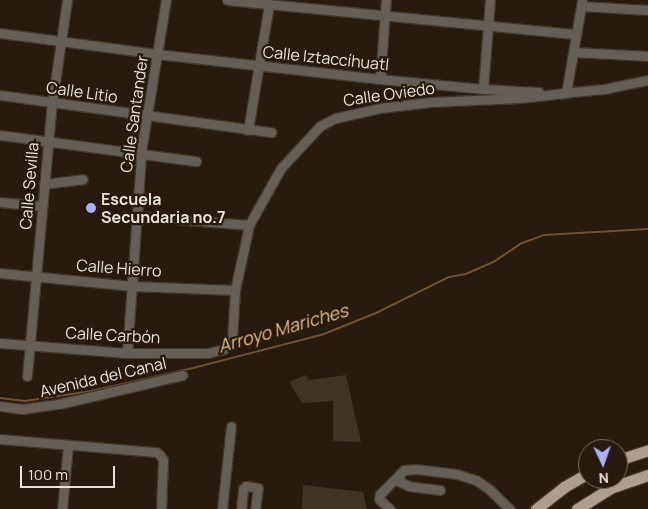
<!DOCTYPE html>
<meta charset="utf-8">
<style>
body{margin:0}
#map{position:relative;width:648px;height:509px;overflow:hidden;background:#261b0e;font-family:Manrope,sans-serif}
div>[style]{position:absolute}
.stream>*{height:2px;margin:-1px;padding:0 1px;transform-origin:1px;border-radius:1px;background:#6e5231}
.building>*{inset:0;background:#3f3325}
.roads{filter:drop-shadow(1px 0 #42372b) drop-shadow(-1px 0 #42372b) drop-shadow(0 1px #42372b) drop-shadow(0 -1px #42372b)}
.minor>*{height:9px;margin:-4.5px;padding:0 4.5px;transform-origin:4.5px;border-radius:4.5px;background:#645e57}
.major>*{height:11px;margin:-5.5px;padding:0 5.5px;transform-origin:5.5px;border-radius:5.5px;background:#ac9f91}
.dots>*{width:14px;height:14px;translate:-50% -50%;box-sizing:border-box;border:2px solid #261b0e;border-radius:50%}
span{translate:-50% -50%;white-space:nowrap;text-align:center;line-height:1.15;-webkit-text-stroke:4.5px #261b0e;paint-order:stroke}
.street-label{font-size:16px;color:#ebe3da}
.poi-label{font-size:16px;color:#ebe3da;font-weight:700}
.left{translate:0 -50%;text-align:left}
.water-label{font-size:18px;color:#edbd86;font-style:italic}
.north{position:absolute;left:578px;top:439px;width:50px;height:50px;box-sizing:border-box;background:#261b0e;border:1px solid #756b60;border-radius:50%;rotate:177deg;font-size:14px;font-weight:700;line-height:20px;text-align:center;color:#ebe3da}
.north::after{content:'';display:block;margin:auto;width:18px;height:22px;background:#aab0fb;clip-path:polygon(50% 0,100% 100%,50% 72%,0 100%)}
.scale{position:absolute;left:20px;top:466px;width:95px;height:22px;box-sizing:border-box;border:2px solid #ebe3da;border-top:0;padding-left:6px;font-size:15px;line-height:18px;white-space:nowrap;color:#ebe3da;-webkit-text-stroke:4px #261b0e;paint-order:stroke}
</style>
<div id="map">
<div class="stream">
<i style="left:0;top:398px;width:25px;rotate:7deg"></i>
<i style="left:25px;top:401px;width:67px;rotate:-8.6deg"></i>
<i style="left:91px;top:391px;width:100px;rotate:-12.7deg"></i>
<i style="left:189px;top:369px;width:139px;rotate:-14.5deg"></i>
<i style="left:324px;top:334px;width:56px;rotate:-22deg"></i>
<i style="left:376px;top:313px;width:81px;rotate:-26.3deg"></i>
<i style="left:449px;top:277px;width:17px;rotate:-10deg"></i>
<i style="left:466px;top:274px;width:32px;rotate:-24deg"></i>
<i style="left:495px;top:261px;width:32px;rotate:-34deg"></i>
<i style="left:522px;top:243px;width:23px;rotate:-20deg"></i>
<i style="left:544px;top:235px;width:104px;rotate:-3.3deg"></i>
</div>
<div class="building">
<i style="clip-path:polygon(306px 375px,309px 380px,346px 375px,361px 442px,333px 441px,333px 401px,302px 403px,289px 382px)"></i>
<i style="clip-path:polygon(303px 485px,363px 492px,367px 509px,302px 509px)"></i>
</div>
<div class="roads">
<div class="minor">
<i style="left:227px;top:0;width:351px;rotate:5.6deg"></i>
<i style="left:581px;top:6px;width:67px;rotate:3.4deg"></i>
<i style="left:0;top:33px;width:158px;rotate:7.6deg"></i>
<i style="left:157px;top:54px;width:224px;rotate:6.4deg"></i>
<i style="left:380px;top:79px;width:103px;rotate:5.5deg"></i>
<i style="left:483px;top:89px;width:56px;rotate:3.1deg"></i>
<i style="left:574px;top:52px;width:74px;rotate:3.1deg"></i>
<i style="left:380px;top:79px;width:79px;rotate:-85.7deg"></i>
<i style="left:483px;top:89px;width:89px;rotate:-85.5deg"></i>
<i style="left:562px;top:93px;width:42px;rotate:-5.4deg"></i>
<i style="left:604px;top:89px;width:45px;rotate:-11.6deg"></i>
<i style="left:566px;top:93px;width:94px;rotate:-80.2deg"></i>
<i style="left:0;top:95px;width:274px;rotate:7.8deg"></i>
<i style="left:248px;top:130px;width:127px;rotate:-80.5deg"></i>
<i style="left:0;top:135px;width:198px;rotate:7.6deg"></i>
<i style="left:44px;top:184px;width:39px;rotate:-7deg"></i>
<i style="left:0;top:202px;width:42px;rotate:5.4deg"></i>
<i style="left:138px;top:216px;width:111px;rotate:4.6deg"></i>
<i style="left:0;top:273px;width:133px;rotate:5.6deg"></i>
<i style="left:132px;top:286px;width:103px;rotate:2.2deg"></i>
<i style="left:0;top:343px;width:127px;rotate:4.5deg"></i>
<i style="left:127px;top:353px;width:81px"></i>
<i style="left:208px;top:353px;width:16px;rotate:-14deg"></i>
<i style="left:224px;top:349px;width:6px;rotate:-31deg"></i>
<i style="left:229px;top:346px;width:8px;rotate:-67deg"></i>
<i style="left:232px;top:339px;width:49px;rotate:-86.5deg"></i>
<i style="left:235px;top:290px;width:66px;rotate:-77.8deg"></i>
<i style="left:249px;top:225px;width:65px;rotate:-60.7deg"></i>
<i style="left:281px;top:168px;width:57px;rotate:-47.1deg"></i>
<i style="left:320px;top:126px;width:18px;rotate:-27deg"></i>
<i style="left:336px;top:118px;width:45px;rotate:-12.8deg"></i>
<i style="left:380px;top:108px;width:51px;rotate:-6.7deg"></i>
<i style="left:431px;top:102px;width:89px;rotate:-2.6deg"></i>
<i style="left:520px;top:98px;width:46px;rotate:-6.2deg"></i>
<i style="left:127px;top:353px;width:208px;rotate:-85.9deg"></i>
<i style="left:142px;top:146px;width:148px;rotate:-80.7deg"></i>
<i style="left:27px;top:376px;width:274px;rotate:-84.8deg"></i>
<i style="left:52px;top:103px;width:104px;rotate:-81.7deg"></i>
<i style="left:0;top:406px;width:22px;rotate:8deg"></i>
<i style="left:22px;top:409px;width:37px;rotate:-8deg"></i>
<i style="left:59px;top:404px;width:127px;rotate:-13.2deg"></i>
<i style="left:0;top:439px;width:157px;rotate:4.8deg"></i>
<i style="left:156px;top:452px;width:5px;rotate:37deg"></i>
<i style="left:160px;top:455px;width:6px;rotate:59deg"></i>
<i style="left:163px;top:460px;width:49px;rotate:92.3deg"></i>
<i style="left:440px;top:490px;width:31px;rotate:-173deg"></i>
<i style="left:409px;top:486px;width:10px;rotate:-156deg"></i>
<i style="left:400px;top:482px;width:7px;rotate:-98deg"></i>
<i style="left:399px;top:475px;width:7px;rotate:-45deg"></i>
<i style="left:404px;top:470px;width:12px;rotate:-5deg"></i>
<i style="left:416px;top:469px;width:41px;rotate:7deg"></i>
<i style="left:457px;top:474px;width:20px;rotate:18deg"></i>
<i style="left:476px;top:480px;width:16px;rotate:35deg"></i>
<i style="left:489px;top:489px;width:29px;rotate:44deg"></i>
<i style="left:62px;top:509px;width:63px;rotate:-84.6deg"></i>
<i style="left:222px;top:509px;width:83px;rotate:-83.8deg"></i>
<i style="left:241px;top:509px;width:20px;rotate:-84deg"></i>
<i style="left:243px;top:489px;width:4px;rotate:-45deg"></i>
<i style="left:246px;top:486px;width:12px;rotate:9deg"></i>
<i style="left:258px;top:488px;width:21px;rotate:98deg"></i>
<i style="left:390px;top:509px;width:15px;rotate:-138deg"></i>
<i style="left:379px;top:499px;width:5px;rotate:-79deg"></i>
<i style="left:380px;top:494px;width:27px;rotate:-45deg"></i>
</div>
<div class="major">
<i style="left:618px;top:460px;width:32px;rotate:-18deg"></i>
<i style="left:536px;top:509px;width:36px;rotate:-38deg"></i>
<i style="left:564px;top:487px;width:28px;rotate:-30deg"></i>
<i style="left:577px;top:509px;width:39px;rotate:-32deg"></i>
<i style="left:610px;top:488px;width:40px;rotate:-18.9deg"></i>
</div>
</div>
<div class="dots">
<i style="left:91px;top:208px;background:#aab0fb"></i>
</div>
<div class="street-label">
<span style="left:326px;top:58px;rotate:6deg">Calle Iztaccíhuatl</span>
<span style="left:82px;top:92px;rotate:8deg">Calle Litio</span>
<span style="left:389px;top:94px;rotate:-8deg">Calle Oviedo</span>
<span style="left:134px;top:114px;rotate:-82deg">Calle Santander</span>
<span style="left:29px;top:186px;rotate:-85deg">Calle Sevilla</span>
<span style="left:119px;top:268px;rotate:4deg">Calle Hierro</span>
<span style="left:113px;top:335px;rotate:3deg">Calle Carbón</span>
<span style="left:103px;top:377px;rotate:-13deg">Avenida del Canal</span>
</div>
<div class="poi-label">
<span class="left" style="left:101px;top:208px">Escuela<br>Secundaria no.7</span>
</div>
<div class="water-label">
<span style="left:283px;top:328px;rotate:-16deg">Arroyo Mariches</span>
</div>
<div class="north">N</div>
<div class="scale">100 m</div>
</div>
